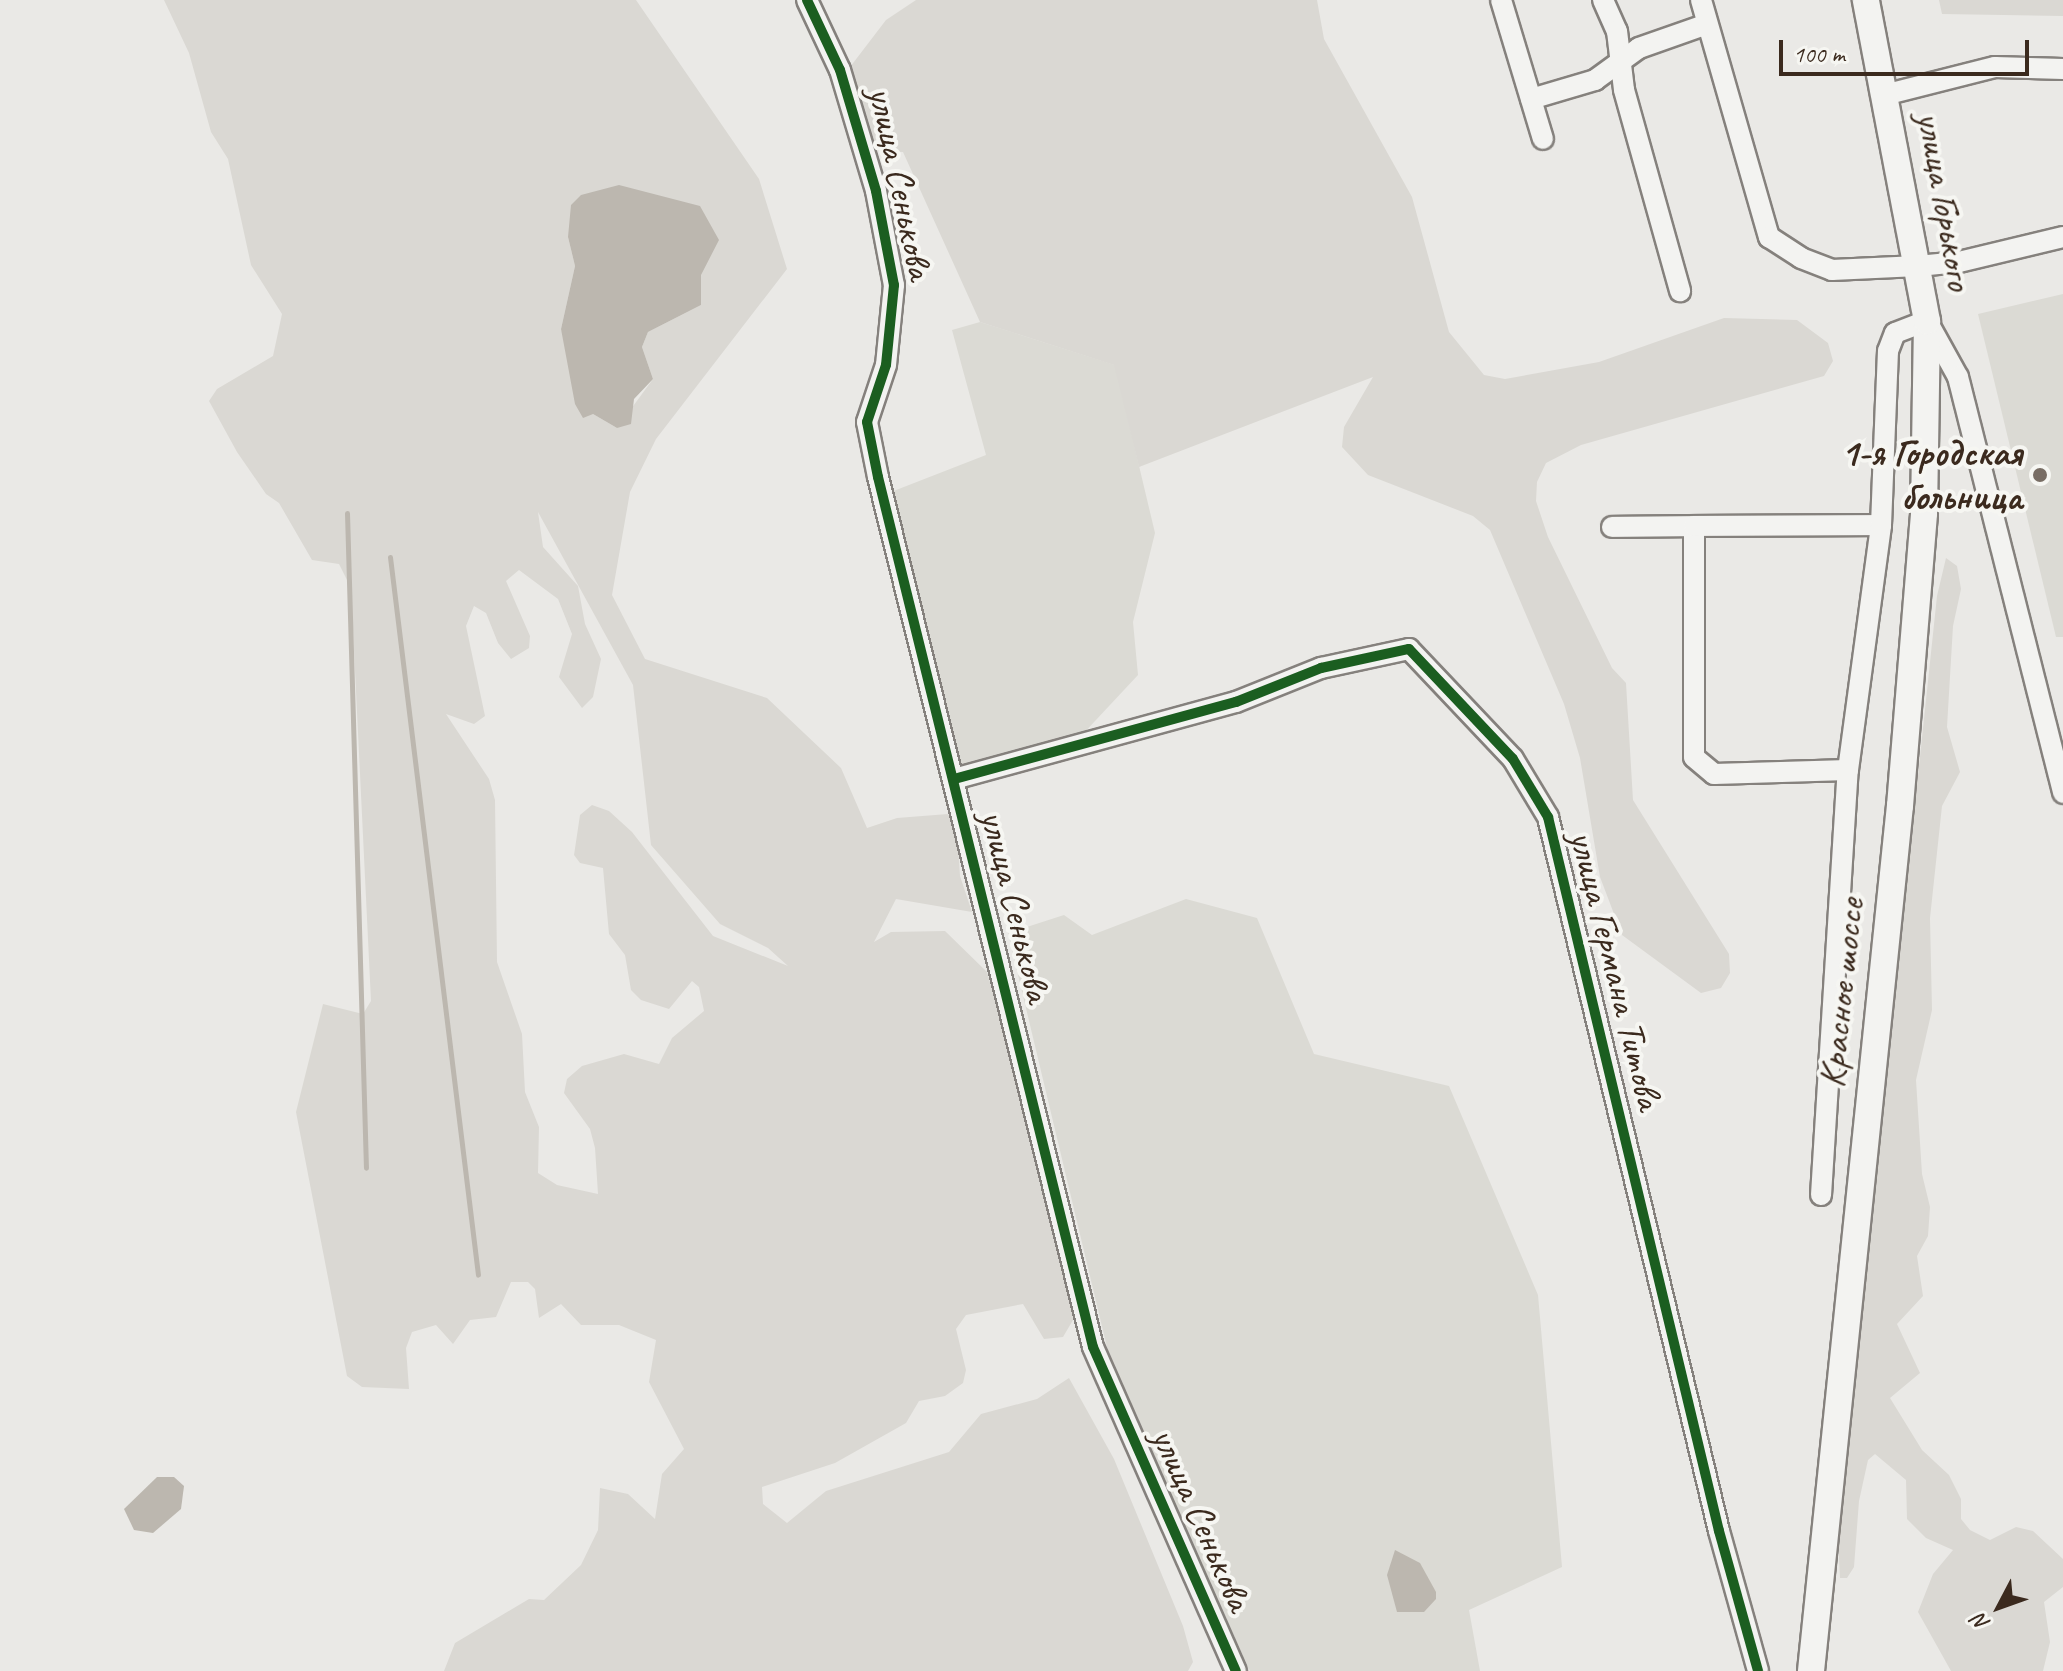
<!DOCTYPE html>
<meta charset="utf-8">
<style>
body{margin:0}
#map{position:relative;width:2063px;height:1671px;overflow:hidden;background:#eae9e6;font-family:Caveat,sans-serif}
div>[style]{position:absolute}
.built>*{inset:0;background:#dbdad4}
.green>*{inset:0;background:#dad8d3}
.water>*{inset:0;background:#bcb7af}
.stream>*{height:5px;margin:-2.5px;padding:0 2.5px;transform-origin:2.5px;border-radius:2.5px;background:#bcb7af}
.roads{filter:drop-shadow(2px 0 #85817d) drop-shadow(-2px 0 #85817d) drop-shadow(0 2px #85817d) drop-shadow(0 -2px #85817d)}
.minor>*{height:20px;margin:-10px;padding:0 10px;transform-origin:10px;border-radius:10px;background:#f3f3f1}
.major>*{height:26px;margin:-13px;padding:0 13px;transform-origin:13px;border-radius:13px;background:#f3f3f1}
.cycleway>*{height:10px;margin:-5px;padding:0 5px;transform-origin:5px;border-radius:5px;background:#1b5e20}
.dots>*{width:22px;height:22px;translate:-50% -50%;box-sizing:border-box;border:4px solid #f6f6f2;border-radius:50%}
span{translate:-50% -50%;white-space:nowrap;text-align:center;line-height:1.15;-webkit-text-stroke:8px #f6f6f2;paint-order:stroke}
.street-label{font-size:38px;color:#3b2a1e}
.poi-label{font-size:38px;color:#3b2a1e;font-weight:700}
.right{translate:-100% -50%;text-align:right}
.north{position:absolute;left:1959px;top:1567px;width:80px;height:80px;-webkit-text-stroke:6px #f6f6f2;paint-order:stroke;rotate:229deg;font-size:22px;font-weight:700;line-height:32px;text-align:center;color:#3b2a1e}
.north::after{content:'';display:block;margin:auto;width:28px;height:36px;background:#3b2a1e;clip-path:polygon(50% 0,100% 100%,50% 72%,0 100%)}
.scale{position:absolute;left:1779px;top:40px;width:250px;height:36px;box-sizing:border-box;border:4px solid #3b2a1e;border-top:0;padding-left:10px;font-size:24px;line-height:28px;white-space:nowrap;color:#3b2a1e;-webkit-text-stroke:6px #f6f6f2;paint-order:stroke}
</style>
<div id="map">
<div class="built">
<i style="clip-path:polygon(2063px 294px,2063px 637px,2056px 637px,1978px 314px)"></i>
<i style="clip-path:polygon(980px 322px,1115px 365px,1155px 533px,1133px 622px,1138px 675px,1081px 736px,959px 765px,891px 492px,986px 455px,952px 330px)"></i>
<i style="clip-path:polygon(1186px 899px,1257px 918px,1314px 1054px,1449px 1086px,1538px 1295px,1562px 1567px,1469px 1610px,1480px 1671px,1250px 1671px,1111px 1364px,1008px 933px,1064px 915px,1092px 935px)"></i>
</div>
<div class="green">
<i style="clip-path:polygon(evenodd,164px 0,636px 0,759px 179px,787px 269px,656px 439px,630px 492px,612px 595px,645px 659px,767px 698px,841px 768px,867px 828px,897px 818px,948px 814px,957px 829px,960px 876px,972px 912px,896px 899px,874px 942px,891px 932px,945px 931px,987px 972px,1036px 1140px,1069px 1277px,1073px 1320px,1063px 1337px,1044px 1339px,1023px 1304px,966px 1315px,956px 1329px,966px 1370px,963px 1383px,945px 1396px,919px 1401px,906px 1423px,835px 1463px,762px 1487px,763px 1504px,787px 1523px,826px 1491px,949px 1452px,981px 1414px,1037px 1399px,1069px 1378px,1114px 1459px,1183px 1626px,1193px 1662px,1188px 1671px,444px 1671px,455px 1643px,529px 1599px,544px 1600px,581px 1565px,598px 1530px,600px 1488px,628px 1494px,655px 1519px,662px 1474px,684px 1449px,649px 1382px,656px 1340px,619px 1325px,581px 1325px,561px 1304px,539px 1318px,535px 1289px,528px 1282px,511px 1282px,496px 1317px,470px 1320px,453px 1344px,436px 1325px,412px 1332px,406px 1348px,409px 1389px,362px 1387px,347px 1376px,296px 1112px,323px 1004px,363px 1014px,371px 1001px,351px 588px,339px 564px,312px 560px,279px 503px,266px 494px,237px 452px,209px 401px,217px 389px,273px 356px,282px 314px,251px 265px,228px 159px,211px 132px,189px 53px,164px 0,568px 237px,701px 305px,648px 332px,642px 347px,653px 379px,617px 428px,593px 414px,561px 329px,575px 266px,568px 237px,164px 0,538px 512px,633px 685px,651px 845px,720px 924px,768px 948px,788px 966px,713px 936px,632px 832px,609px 811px,592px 805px,580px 815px,574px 855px,580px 863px,603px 868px,609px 934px,625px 955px,631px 990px,641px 1000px,669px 1009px,692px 981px,699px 987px,704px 1011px,672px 1038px,659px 1064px,624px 1054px,582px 1066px,567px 1079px,564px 1093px,590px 1129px,595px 1148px,598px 1194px,557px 1185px,538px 1173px,539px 1127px,525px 1092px,522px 1034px,497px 962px,495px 800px,489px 779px,446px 714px,474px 724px,485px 716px,466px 626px,474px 606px,486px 613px,498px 643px,511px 659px,529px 648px,530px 636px,506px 581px,519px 570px,558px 599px,572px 634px,559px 677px,582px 708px,593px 697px,601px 659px,585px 624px,578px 586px,543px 547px,538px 512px)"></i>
<i style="clip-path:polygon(916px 0,1317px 0,1324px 39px,1412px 197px,1449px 332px,1484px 375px,1505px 379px,1599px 362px,1724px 318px,1797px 320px,1828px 343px,1833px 361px,1824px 376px,1581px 445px,1546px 463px,1537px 482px,1536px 501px,1548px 537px,1612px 668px,1626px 683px,1633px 800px,1729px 954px,1730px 973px,1721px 988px,1701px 993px,1622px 935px,1600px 877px,1580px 758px,1564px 704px,1490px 530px,1473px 516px,1368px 475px,1342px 447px,1344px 427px,1373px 377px,1139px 467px,1114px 365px,980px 322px,903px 152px,877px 151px,847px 71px,886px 20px)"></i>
<i style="clip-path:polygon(1939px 0,2063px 0,2063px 16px,1942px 14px)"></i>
<i style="clip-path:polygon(1946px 558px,1957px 566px,1961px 589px,1953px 626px,1947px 727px,1960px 772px,1942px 806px,1930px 918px,1932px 1010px,1916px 1080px,1922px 1174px,1930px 1207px,1928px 1236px,1917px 1256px,1923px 1296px,1897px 1324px,1920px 1373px,1890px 1398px,1922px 1450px,1949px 1475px,1961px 1499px,1961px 1519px,1970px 1530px,1990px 1540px,2016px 1527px,2033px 1531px,2063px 1559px,2063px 1587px,2044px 1602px,2050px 1642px,2043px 1671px,1951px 1671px,1918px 1612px,1933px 1574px,1953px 1550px,1926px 1538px,1907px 1519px,1906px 1480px,1875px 1454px,1868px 1460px,1859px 1501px,1854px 1567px,1847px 1578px,1840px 1578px,1836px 1498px,1847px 1447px,1937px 596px)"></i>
</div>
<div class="water">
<i style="clip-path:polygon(619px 185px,700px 206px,719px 240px,701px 275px,701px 305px,648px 332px,642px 347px,653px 379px,634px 399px,631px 424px,617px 428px,593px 414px,583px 418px,575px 404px,561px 329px,575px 266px,568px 237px,571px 205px,581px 195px)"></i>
<i style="clip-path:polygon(157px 1477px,174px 1477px,184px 1486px,181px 1509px,153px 1533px,134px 1530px,124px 1509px)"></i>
<i style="clip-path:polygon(1395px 1550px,1420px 1563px,1436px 1592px,1436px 1599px,1424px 1612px,1397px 1612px,1387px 1575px)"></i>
</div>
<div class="stream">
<i style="left:347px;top:513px;width:655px;rotate:88.34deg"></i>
<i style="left:390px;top:557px;width:723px;rotate:83.01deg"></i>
</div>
<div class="roads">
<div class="minor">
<i style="left:807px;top:0;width:77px;rotate:64.8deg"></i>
<i style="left:840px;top:70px;width:126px;rotate:73.4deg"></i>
<i style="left:876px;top:191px;width:96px;rotate:79.2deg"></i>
<i style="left:894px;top:285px;width:80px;rotate:95.7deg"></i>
<i style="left:886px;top:365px;width:60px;rotate:108.4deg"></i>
<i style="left:867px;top:422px;width:56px;rotate:78.7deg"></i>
<i style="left:878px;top:477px;width:896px;rotate:76.12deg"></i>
<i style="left:1093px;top:1347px;width:354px;rotate:66.2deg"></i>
<i style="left:1501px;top:0;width:145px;rotate:73.2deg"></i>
<i style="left:1603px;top:0;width:34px;rotate:66deg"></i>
<i style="left:1617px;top:31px;width:59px;rotate:83.2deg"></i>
<i style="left:1624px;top:90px;width:209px;rotate:74.4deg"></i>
<i style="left:1701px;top:0;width:247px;rotate:74deg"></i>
<i style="left:1769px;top:237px;width:38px;rotate:33deg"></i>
<i style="left:1801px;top:258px;width:33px;rotate:21deg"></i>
<i style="left:1832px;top:270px;width:86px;rotate:-2.7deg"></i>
<i style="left:1918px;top:266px;width:41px;rotate:-5.6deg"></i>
<i style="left:1959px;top:262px;width:107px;rotate:-13.5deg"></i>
<i style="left:1888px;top:94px;width:110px;rotate:-14.2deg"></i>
<i style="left:1995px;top:67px;width:68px;rotate:1.7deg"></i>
<i style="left:1531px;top:99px;width:67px;rotate:-16.5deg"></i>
<i style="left:1595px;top:80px;width:54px;rotate:-36deg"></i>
<i style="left:1639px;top:48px;width:72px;rotate:-19.4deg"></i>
<i style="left:1612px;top:527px;width:82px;rotate:-0.7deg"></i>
<i style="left:1848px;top:770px;width:134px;rotate:178.3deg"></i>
<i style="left:1714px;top:774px;width:26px;rotate:-140deg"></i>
<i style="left:1694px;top:757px;width:231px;rotate:-90deg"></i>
<i style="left:1694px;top:526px;width:187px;rotate:-0.3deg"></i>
<i style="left:954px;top:779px;width:292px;rotate:-15.3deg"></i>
<i style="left:1236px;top:702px;width:92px;rotate:-21.8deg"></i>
<i style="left:1321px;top:668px;width:90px;rotate:-12.2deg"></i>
<i style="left:1409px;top:649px;width:151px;rotate:46.6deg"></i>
<i style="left:1513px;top:759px;width:68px;rotate:58.9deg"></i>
<i style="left:1548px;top:817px;width:734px;rotate:76.53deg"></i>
<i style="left:1719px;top:1531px;width:145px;rotate:74.4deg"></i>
<i style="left:1821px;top:1195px;width:426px;rotate:-86.4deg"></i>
<i style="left:1848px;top:770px;width:247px;rotate:-82.3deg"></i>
<i style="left:1881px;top:525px;width:174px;rotate:-87.7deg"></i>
<i style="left:1888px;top:351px;width:19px;rotate:-69deg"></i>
<i style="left:1895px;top:333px;width:34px;rotate:-21deg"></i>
<i style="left:1927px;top:321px;width:64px;rotate:61deg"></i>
<i style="left:1958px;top:377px;width:429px;rotate:75.8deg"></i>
</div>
<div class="major">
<i style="left:1811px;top:1671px;width:870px;rotate:-84.13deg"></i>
<i style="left:1900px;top:806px;width:294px;rotate:-85.3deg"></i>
<i style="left:1924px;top:513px;width:192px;rotate:-89.1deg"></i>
<i style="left:1927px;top:321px;width:327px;rotate:-100.8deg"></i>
</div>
</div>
<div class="cycleway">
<i style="left:807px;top:0;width:77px;rotate:64.8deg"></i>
<i style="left:840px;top:70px;width:126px;rotate:73.4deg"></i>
<i style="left:876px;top:191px;width:96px;rotate:79.2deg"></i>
<i style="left:894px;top:285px;width:80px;rotate:95.7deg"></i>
<i style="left:886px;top:365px;width:60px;rotate:108.4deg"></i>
<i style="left:867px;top:422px;width:56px;rotate:78.7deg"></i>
<i style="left:878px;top:477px;width:896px;rotate:76.12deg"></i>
<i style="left:1093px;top:1347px;width:354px;rotate:66.2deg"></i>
<i style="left:954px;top:779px;width:292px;rotate:-15.3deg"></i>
<i style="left:1236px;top:702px;width:92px;rotate:-21.8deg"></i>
<i style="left:1321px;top:668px;width:90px;rotate:-12.2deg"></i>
<i style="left:1409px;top:649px;width:151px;rotate:46.6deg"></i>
<i style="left:1513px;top:759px;width:68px;rotate:58.9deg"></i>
<i style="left:1548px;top:817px;width:734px;rotate:76.53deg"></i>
<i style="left:1719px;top:1531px;width:145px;rotate:74.4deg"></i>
</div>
<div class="dots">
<i style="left:2040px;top:475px;background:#786d64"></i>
</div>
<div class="street-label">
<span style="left:901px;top:183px;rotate:78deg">улица Сенькова</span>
<span style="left:1945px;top:201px;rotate:80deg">улица Горького</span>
<span style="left:1016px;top:906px;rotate:76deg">улица Сенькова</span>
<span style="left:1616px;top:970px;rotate:76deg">улица Германа Титова</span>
<span style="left:1841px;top:993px;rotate:-84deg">Красное шоссе</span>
<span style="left:1202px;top:1519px;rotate:66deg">улица Сенькова</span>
</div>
<div class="poi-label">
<span class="right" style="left:2022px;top:475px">1-я Городская<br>больница</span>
</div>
<div class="north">N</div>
<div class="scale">100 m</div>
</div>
